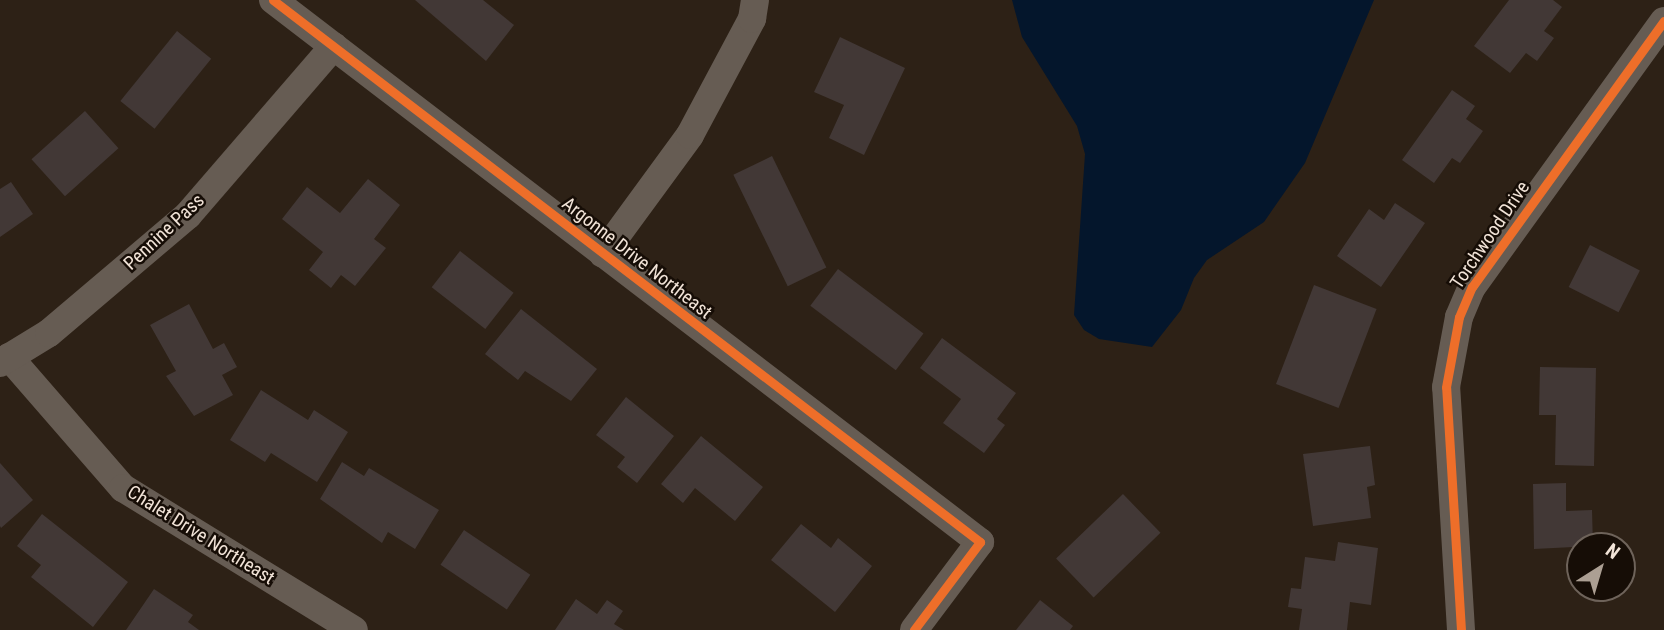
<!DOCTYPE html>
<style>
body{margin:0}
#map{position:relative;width:1664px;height:630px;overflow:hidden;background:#2d2116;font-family:"Roboto Condensed",sans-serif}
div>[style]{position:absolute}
.water>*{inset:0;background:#04162c}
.building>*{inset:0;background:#423836;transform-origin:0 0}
.minor>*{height:28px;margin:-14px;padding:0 14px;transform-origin:14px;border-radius:14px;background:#665c53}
.cycleway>*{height:9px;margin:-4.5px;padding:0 4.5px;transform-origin:4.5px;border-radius:4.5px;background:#ee6e29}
span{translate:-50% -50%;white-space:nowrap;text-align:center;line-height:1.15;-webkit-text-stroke:5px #160d06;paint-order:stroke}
.street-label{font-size:19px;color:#f1e3d7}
.north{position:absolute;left:1566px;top:532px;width:70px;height:70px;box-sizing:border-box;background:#160d06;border:2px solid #6e635a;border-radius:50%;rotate:37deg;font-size:19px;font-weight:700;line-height:28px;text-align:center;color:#f1e3d7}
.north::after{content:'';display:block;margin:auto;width:24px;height:32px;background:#ac9f93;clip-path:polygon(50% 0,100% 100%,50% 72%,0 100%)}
</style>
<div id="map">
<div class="water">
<i style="clip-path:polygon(1012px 0,1374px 0,1305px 163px,1264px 222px,1207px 260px,1194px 278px,1181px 310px,1152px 347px,1099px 339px,1084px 330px,1074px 315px,1085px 154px,1077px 126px,1022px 37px)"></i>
</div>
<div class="building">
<i style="clip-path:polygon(415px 0,483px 0,514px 25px,486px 61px)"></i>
<i style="clip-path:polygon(1509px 0,1553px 0,1562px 7px,1544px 31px,1554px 38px,1537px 61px,1526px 53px,1510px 73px,1474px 46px)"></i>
<i style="left:177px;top:31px;width:44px;height:90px;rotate:39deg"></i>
<i style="clip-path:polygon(840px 37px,905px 68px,864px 155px,829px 138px,844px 105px,814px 92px)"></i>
<i style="clip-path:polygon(1452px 90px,1475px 106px,1466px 119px,1483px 131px,1460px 163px,1452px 158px,1434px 183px,1402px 160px)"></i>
<i style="left:85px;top:111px;width:50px;height:72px;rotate:48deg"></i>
<i style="left:772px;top:156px;width:124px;height:43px;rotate:64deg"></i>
<i style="clip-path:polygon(368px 179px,400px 205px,374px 239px,386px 248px,355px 286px,341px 275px,331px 288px,309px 270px,323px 252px,282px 219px,307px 187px,340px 213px)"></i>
<i style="clip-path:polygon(11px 182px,33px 214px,0 237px,0 189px)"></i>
<i style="clip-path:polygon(1395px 203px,1425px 223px,1381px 287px,1337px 256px,1369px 209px,1384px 220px)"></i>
<i style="left:1590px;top:245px;width:56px;height:47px;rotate:27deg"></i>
<i style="left:460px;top:251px;width:68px;height:46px;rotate:38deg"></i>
<i style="left:838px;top:269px;width:107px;height:46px;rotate:37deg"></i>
<i style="left:1314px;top:285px;width:67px;height:106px;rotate:21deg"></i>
<i style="clip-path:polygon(189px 304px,213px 349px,224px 343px,237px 367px,222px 375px,233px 395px,194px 416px,166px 376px,176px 371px,150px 325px)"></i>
<i style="clip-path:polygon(521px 309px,597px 369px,571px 401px,525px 371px,518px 380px,485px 354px)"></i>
<i style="clip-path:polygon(942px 338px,1016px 393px,997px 419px,1005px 425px,984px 453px,943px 423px,961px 399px,920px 368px)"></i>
<i style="clip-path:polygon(1540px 367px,1596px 368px,1594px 466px,1555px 465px,1556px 415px,1539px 415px)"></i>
<i style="clip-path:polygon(261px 390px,308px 420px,314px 410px,348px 432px,317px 482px,271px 453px,265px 462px,230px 440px)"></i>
<i style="clip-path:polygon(626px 397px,674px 436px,637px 483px,617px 467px,625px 457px,596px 435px)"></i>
<i style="clip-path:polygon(701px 436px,763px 487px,735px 521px,695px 488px,683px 503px,661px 484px)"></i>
<i style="clip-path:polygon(1370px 446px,1375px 485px,1367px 487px,1371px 518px,1313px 526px,1303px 454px)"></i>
<i style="clip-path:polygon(342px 462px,364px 476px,369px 468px,439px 510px,415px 549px,388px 532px,382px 543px,320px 499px)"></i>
<i style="clip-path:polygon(0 463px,33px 500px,1px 528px,0 526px)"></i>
<i style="clip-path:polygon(1566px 483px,1566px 511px,1592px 510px,1593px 546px,1534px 549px,1533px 484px)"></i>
<i style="left:1123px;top:494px;width:54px;height:93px;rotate:46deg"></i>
<i style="clip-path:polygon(42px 514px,128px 582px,93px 627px,31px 577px,41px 565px,17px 546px)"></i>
<i style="clip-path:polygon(801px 524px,831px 548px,838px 538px,872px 566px,835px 612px,771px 560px)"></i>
<i style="left:464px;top:530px;width:80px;height:42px;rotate:34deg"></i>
<i style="clip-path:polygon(1338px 542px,1378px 548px,1371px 605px,1350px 602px,1347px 630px,1299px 630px,1302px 609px,1288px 607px,1291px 588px,1301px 589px,1305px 557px,1335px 561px)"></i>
<i style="clip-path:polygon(154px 589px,193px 615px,188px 622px,199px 630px,126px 630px)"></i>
<i style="clip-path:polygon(576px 599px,597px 614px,607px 600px,623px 611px,614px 624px,624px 630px,555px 630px)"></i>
<i style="clip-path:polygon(1040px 600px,1073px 626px,1070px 630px,1016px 630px)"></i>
</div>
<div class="minor">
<i style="left:273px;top:0;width:891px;rotate:37.47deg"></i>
<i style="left:980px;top:542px;width:110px;rotate:126.9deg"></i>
<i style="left:603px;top:254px;width:147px;rotate:-53.8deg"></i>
<i style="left:690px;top:135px;width:132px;rotate:-61.9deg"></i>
<i style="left:752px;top:19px;width:19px;rotate:-81deg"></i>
<i style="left:9px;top:357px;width:174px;rotate:49deg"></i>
<i style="left:123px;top:488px;width:271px;rotate:31.6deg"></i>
<i style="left:0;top:363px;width:57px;rotate:-31.5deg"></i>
<i style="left:49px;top:333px;width:182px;rotate:-40.3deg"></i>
<i style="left:188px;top:215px;width:223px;rotate:-49.2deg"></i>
<i style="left:1461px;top:630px;width:243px;rotate:-93.5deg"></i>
<i style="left:1446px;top:387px;width:71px;rotate:-79.5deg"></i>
<i style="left:1459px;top:317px;width:33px;rotate:-67deg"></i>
<i style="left:1472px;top:287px;width:328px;rotate:-54.2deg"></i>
</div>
<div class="cycleway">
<i style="left:273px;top:0;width:891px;rotate:37.47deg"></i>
<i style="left:980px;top:542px;width:110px;rotate:126.9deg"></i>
<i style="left:1461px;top:630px;width:243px;rotate:-93.5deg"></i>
<i style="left:1446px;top:387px;width:71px;rotate:-79.5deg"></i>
<i style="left:1459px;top:317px;width:33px;rotate:-67deg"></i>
<i style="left:1472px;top:287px;width:328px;rotate:-54.2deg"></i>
</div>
<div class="street-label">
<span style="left:164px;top:232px;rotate:-43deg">Pennine Pass</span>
<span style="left:1490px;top:235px;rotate:-56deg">Torchwood Drive</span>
<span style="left:637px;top:258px;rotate:38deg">Argonne Drive Northeast</span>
<span style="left:201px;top:535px;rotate:32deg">Chalet Drive Northeast</span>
</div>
<div class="north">N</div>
</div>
